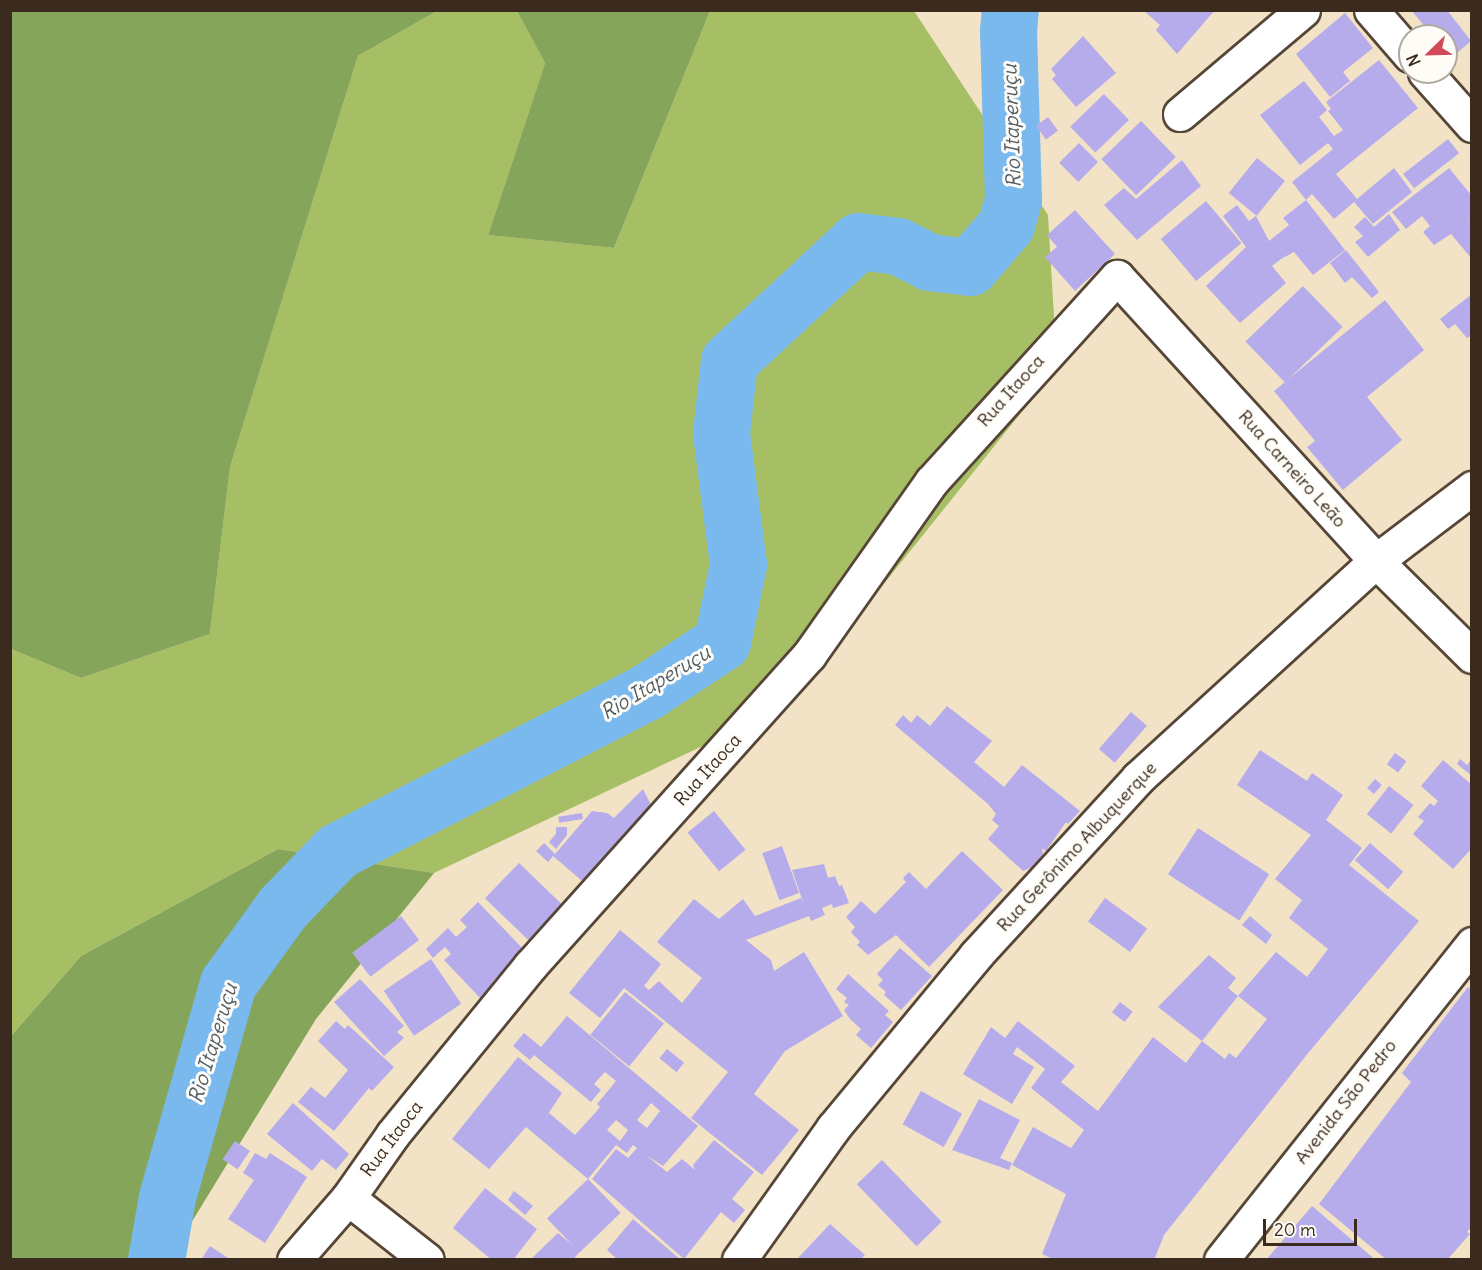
<!DOCTYPE html>
<meta charset="utf-8">
<style>
body{margin:0}
#map{position:relative;width:1482px;height:1270px;overflow:hidden;background:#f2e2c6;font-family:Delius,sans-serif}
div>[style]{position:absolute}
.green>*{inset:0;background:#a7bf64}
.forest>*{inset:0;background:#85a65a}
.river>*{height:57px;margin:-28.5px;padding:0 28.5px;transform-origin:28.5px;border-radius:28.5px;background:#7ab9ee}
.building>*{inset:0;background:#b7aceb;transform-origin:0 0}
.roads{filter:drop-shadow(2px 0 #564637) drop-shadow(-2px 0 #564637) drop-shadow(0 2px #564637) drop-shadow(0 -2px #564637)}
.street>*{height:33px;margin:-16.5px;padding:0 16.5px;transform-origin:16.5px;border-radius:16.5px;background:#fff}
.secondary>*{height:33px;margin:-16.5px;padding:0 16.5px;transform-origin:16.5px;border-radius:16.5px;background:#fff}
span{translate:-50% -50%;white-space:nowrap;text-align:center;line-height:1.15;-webkit-text-stroke:6px #fdfcf7;paint-order:stroke}
.street-label{font-size:18px;color:#3b2a1e}
.water-label{font-size:20px;color:#515c67;font-style:italic}
.frame{position:absolute;inset:0;border:12px solid #3b2a1e;pointer-events:none}
.north{position:absolute;left:1398px;top:24px;width:60px;height:60px;box-sizing:border-box;background:#fdfcf7;border:2px solid #afa8a0;border-radius:50%;rotate:247deg;font-size:16px;font-weight:700;line-height:24px;text-align:center;color:#3b2a1e}
.north::after{content:'';display:block;margin:auto;width:21px;height:27px;background:#d1495b;clip-path:polygon(50% 0,100% 100%,50% 72%,0 100%)}
.scale{position:absolute;left:1263px;top:1219px;width:94px;height:27px;box-sizing:border-box;border:3px solid #3b2a1e;border-top:0;padding-left:8px;font-size:18px;line-height:21px;white-space:nowrap;color:#3b2a1e;-webkit-text-stroke:4px #fdfcf7;paint-order:stroke}
</style>
<div id="map">
<div class="green">
<i style="clip-path:polygon(437px 11px,517px 11px,545px 63px,488px 235px,614px 248px,710px 11px,914px 11px,1048px 215px,1057px 368px,785px 707px,434px 873px,278px 849px,81px 956px,11px 1036px,11px 649px,81px 678px,210px 634px,230px 467px,358px 56px)"></i>
</div>
<div class="forest">
<i style="clip-path:polygon(10px 11px,437px 11px,358px 56px,230px 467px,210px 634px,81px 678px,11px 649px)"></i>
<i style="clip-path:polygon(517px 11px,710px 11px,614px 248px,488px 235px,545px 63px)"></i>
<i style="clip-path:polygon(278px 849px,434px 873px,316px 1019px,169px 1259px,11px 1260px,11px 1036px,81px 956px)"></i>
</div>
<div class="river">
<i style="left:156px;top:1260px;width:64px;rotate:-80.1deg"></i>
<i style="left:167px;top:1197px;width:223px;rotate:-74.1deg"></i>
<i style="left:228px;top:983px;width:94px;rotate:-54.1deg"></i>
<i style="left:283px;top:907px;width:78px;rotate:-46deg"></i>
<i style="left:337px;top:851px;width:350px;rotate:-27.2deg"></i>
<i style="left:648px;top:691px;width:89px;rotate:-33.5deg"></i>
<i style="left:722px;top:642px;width:80px;rotate:-78.4deg"></i>
<i style="left:738px;top:564px;width:132px;rotate:-97.4deg"></i>
<i style="left:721px;top:433px;width:72px;rotate:-83.7deg"></i>
<i style="left:729px;top:361px;width:176px;rotate:-42.9deg"></i>
<i style="left:858px;top:241px;width:40px;rotate:7.1deg"></i>
<i style="left:898px;top:246px;width:35px;rotate:27deg"></i>
<i style="left:929px;top:262px;width:41px;rotate:7deg"></i>
<i style="left:970px;top:267px;width:55px;rotate:-49.4deg"></i>
<i style="left:1006px;top:225px;width:27px;rotate:-75deg"></i>
<i style="left:1013px;top:199px;width:168px;rotate:-91.7deg"></i>
<i style="left:1008px;top:31px;width:21px;rotate:-85deg"></i>
</div>
<div class="building">
<i style="clip-path:polygon(1143px 10px,1215px 10px,1177px 54px,1156px 30px,1160px 25px)"></i>
<i style="clip-path:polygon(1411px 10px,1447px 10px,1471px 41px,1451px 58px,1446px 52px,1446px 36px,1433px 36px)"></i>
<i style="clip-path:polygon(1345px 13px,1373px 48px,1343px 72px,1350px 81px,1330px 97px,1296px 54px)"></i>
<i style="clip-path:polygon(1083px 36px,1116px 73px,1076px 107px,1052px 79px,1056px 75px,1051px 69px)"></i>
<i style="clip-path:polygon(1379px 60px,1418px 108px,1336px 174px,1357px 199px,1394px 168px,1412px 192px,1373px 224px,1354px 202px,1334px 219px,1312px 194px,1306px 200px,1292px 182px,1333px 149px,1328px 143px,1300px 165px,1260px 115px,1304px 81px,1327px 110px,1319px 117px,1334px 136px,1343px 130px,1328px 111px,1331px 109px,1326px 102px)"></i>
<i style="left:1104px;top:94px;width:36px;height:47px;rotate:46deg"></i>
<i style="left:1048px;top:117px;width:17px;height:15px;rotate:54deg"></i>
<i style="left:1141px;top:121px;width:50px;height:55px;rotate:46deg"></i>
<i style="left:1448px;top:139px;width:18px;height:57px;rotate:52deg"></i>
<i style="left:1079px;top:143px;width:27px;height:28px;rotate:45deg"></i>
<i style="left:1257px;top:158px;width:36px;height:45px;rotate:39deg"></i>
<i style="clip-path:polygon(1182px 160px,1201px 186px,1137px 240px,1104px 205px,1124px 188px,1136px 199px)"></i>
<i style="clip-path:polygon(1449px 168px,1472px 196px,1472px 218px,1466px 223px,1472px 219px,1472px 259px,1451px 234px,1434px 245px,1423px 232px,1430px 226px,1422px 216px,1406px 229px,1392px 212px)"></i>
<i style="clip-path:polygon(1306px 200px,1345px 250px,1313px 275px,1294px 252px,1281px 259px,1272px 266px,1286px 283px,1240px 323px,1206px 286px,1246px 247px,1223px 216px,1237px 205px,1249px 221px,1256px 216px,1269px 241px,1289px 225px,1283px 218px)"></i>
<i style="left:1206px;top:201px;width:55px;height:59px;rotate:50deg"></i>
<i style="clip-path:polygon(1075px 210px,1115px 254px,1075px 291px,1045px 257px,1057px 247px,1047px 235px)"></i>
<i style="clip-path:polygon(1389px 214px,1400px 230px,1368px 257px,1355px 242px,1363px 236px,1354px 227px,1365px 217px,1374px 227px)"></i>
<i style="clip-path:polygon(1346px 250px,1379px 292px,1372px 298px,1352px 277px,1345px 283px,1330px 263px)"></i>
<i style="left:1303px;top:286px;width:57px;height:80px;rotate:46deg"></i>
<i style="clip-path:polygon(1472px 294px,1472px 335px,1467px 338px,1455px 324px,1448px 329px,1440px 319px)"></i>
<i style="clip-path:polygon(1385px 300px,1424px 350px,1367px 397px,1402px 440px,1343px 490px,1307px 447px,1315px 441px,1274px 391px)"></i>
<i style="clip-path:polygon(947px 706px,992px 741px,974px 762px,1004px 787px,1022px 765px,1080px 811px,1068px 824px,1066px 822px,1046px 851px,1042px 848px,1043px 854px,1032px 867px,1023px 871px,988px 839px,999px 826px,992px 820px,996px 814px,988px 804px,895px 725px,903px 715px,911px 723px,917px 715px,930px 726px)"></i>
<i style="left:1131px;top:712px;width:21px;height:49px;rotate:41deg"></i>
<i style="clip-path:polygon(1260px 750px,1307px 781px,1312px 773px,1343px 795px,1326px 820px,1362px 848px,1349px 865px,1419px 921px,1309px 1052px,1164px 1235px,1154px 1260px,1055px 1260px,1042px 1254px,1066px 1194px,1012px 1165px,1033px 1127px,1071px 1148px,1084px 1130px,1031px 1088px,1045px 1069px,1017px 1047px,1013px 1054px,1034px 1067px,1012px 1104px,963px 1074px,991px 1027px,1005px 1038px,1018px 1021px,1075px 1066px,1061px 1082px,1098px 1111px,1153px 1037px,1186px 1063px,1202px 1041px,1225px 1059px,1229px 1053px,1236px 1058px,1267px 1019px,1238px 996px,1276px 952px,1307px 977px,1328px 949px,1289px 918px,1302px 900px,1275px 879px,1311px 835px,1237px 785px)"></i>
<i style="left:1395px;top:753px;width:14px;height:14px;rotate:36deg"></i>
<i style="clip-path:polygon(1460px 759px,1467px 765px,1472px 759px,1472px 776px,1457px 764px)"></i>
<i style="clip-path:polygon(1443px 760px,1472px 785px,1472px 848px,1453px 869px,1413px 834px,1424px 821px,1418px 817px,1430px 803px,1434px 806px,1438px 801px,1421px 786px)"></i>
<i style="left:1375px;top:779px;width:9px;height:12px;rotate:41deg"></i>
<i style="left:1389px;top:786px;width:31px;height:36px;rotate:38deg"></i>
<i style="clip-path:polygon(643px 789px,656px 815px,588px 886px,553px 856px,548px 862px,536px 851px,544px 843px,555px 854px,592px 811px,607px 813px,614px 818px)"></i>
<i style="left:714px;top:811px;width:50px;height:34px;rotate:51deg"></i>
<i style="left:582px;top:813px;width:6px;height:24px;rotate:81deg"></i>
<i style="clip-path:polygon(556px 827px,567px 827px,567px 835px,556px 849px,549px 842px,556px 834px)"></i>
<i style="left:1198px;top:828px;width:85px;height:55px;rotate:33deg"></i>
<i style="left:1370px;top:843px;width:44px;height:23px;rotate:41deg"></i>
<i style="left:782px;top:846px;width:50px;height:21px;rotate:70deg"></i>
<i style="clip-path:polygon(962px 851px,1003px 890px,929px 967px,896px 935px,868px 955px,857px 945px,860px 942px,851px 932px,855px 927px,846px 917px,861px 901px,875px 914px,906px 882px,903px 878px,909px 872px,926px 889px)"></i>
<i style="left:519px;top:863px;width:61px;height:49px;rotate:44deg"></i>
<i style="clip-path:polygon(824px 864px,828px 878px,835px 876px,839px 886px,842px 885px,849px 903px,833px 908px,832px 904px,822px 908px,825px 915px,811px 921px,809px 916px,746px 940px,771px 960px,774px 971px,804px 952px,843px 1016px,785px 1051px,754px 1094px,799px 1130px,762px 1175px,691px 1118px,728px 1072px,624px 988px,600px 1018px,569px 993px,620px 930px,661px 964px,644px 986px,649px 990px,659px 981px,682px 1003px,702px 978px,657px 942px,694px 899px,719px 919px,743px 899px,755px 916px,801px 898px,804px 905px,792px 870px)"></i>
<i style="left:1105px;top:898px;width:52px;height:29px;rotate:36deg"></i>
<i style="clip-path:polygon(478px 902px,525px 951px,492px 982px,498px 987px,483px 1001px,444px 960px,451px 954px,445px 947px,433px 958px,426px 949px,448px 928px,456px 937px,467px 927px,460px 920px)"></i>
<i style="left:401px;top:916px;width:30px;height:61px;rotate:53deg"></i>
<i style="clip-path:polygon(1250px 916px,1272px 935px,1266px 944px,1242px 925px)"></i>
<i style="clip-path:polygon(900px 948px,932px 976px,901px 1010px,884px 995px,886px 992px,878px 985px,883px 980px,877px 974px)"></i>
<i style="clip-path:polygon(1209px 955px,1236px 978px,1228px 988px,1238px 996px,1202px 1041px,1158px 1007px)"></i>
<i style="left:431px;top:959px;width:54px;height:57px;rotate:56deg"></i>
<i style="clip-path:polygon(848px 974px,889px 1011px,885px 1015px,893px 1022px,871px 1048px,856px 1035px,861px 1029px,850px 1019px,844px 1010px,849px 1005px,844px 1002px,847px 998px,836px 989px)"></i>
<i style="clip-path:polygon(360px 979px,404px 1026px,397px 1032px,404px 1038px,384px 1056px,334px 1002px)"></i>
<i style="clip-path:polygon(1468px 987px,1472px 991px,1472px 1226px,1467px 1232px,1470px 1234px,1447px 1260px,1387px 1260px,1319px 1204px,1411px 1082px,1402px 1073px)"></i>
<i style="left:625px;top:992px;width:50px;height:55px;rotate:39deg"></i>
<i style="left:1120px;top:1002px;width:16px;height:13px;rotate:38deg"></i>
<i style="clip-path:polygon(evenodd,567px 1016px,698px 1126px,663px 1166px,646px 1155px,667px 1172px,682px 1159px,695px 1170px,693px 1165px,714px 1140px,754px 1172px,732px 1199px,745px 1210px,734px 1223px,721px 1212px,684px 1259px,592px 1179px,616px 1149px,628px 1158px,637px 1148px,633px 1145px,627px 1153px,616px 1145px,588px 1179px,526px 1127px,489px 1169px,452px 1139px,518px 1057px,562px 1093px,544px 1120px,549px 1113px,575px 1135px,595px 1113px,600px 1107px,597px 1104px,616px 1081px,605px 1072px,594px 1084px,601px 1090px,591px 1102px,534px 1055px,530px 1060px,513px 1046px,524px 1033px,541px 1047px,567px 1016px,651px 1103px,660px 1111px,647px 1128px,637px 1120px,651px 1103px,567px 1016px,616px 1120px,628px 1130px,620px 1141px,607px 1130px,616px 1120px)"></i>
<i style="clip-path:polygon(336px 1021px,345px 1029px,348px 1025px,394px 1067px,372px 1091px,369px 1088px,334px 1131px,298px 1102px,311px 1087px,325px 1098px,348px 1070px,318px 1041px)"></i>
<i style="left:667px;top:1049px;width:22px;height:12px;rotate:39deg"></i>
<i style="left:921px;top:1091px;width:47px;height:38px;rotate:29deg"></i>
<i style="clip-path:polygon(979px 1099px,1020px 1120px,1000px 1158px,1012px 1163px,1009px 1170px,952px 1150px)"></i>
<i style="clip-path:polygon(293px 1103px,349px 1154px,336px 1170px,322px 1159px,312px 1171px,267px 1134px)"></i>
<i style="left:235px;top:1141px;width:18px;height:22px;rotate:34deg"></i>
<i style="clip-path:polygon(255px 1153px,266px 1159px,270px 1153px,307px 1177px,265px 1243px,228px 1219px,254px 1180px,243px 1173px)"></i>
<i style="left:882px;top:1160px;width:86px;height:35px;rotate:46deg"></i>
<i style="left:588px;top:1179px;width:47px;height:57px;rotate:46deg"></i>
<i style="clip-path:polygon(485px 1188px,537px 1229px,513px 1260px,492px 1260px,453px 1228px)"></i>
<i style="clip-path:polygon(514px 1191px,533px 1206px,525px 1215px,508px 1200px)"></i>
<i style="clip-path:polygon(1312px 1206px,1371px 1256px,1375px 1260px,1266px 1260px)"></i>
<i style="clip-path:polygon(633px 1219px,681px 1260px,618px 1260px,607px 1250px)"></i>
<i style="clip-path:polygon(830px 1224px,865px 1255px,860px 1260px,798px 1258px)"></i>
<i style="clip-path:polygon(558px 1233px,580px 1251px,573px 1260px,530px 1260px)"></i>
<i style="clip-path:polygon(210px 1246px,231px 1260px,201px 1260px)"></i>
</div>
<div class="roads">
<div class="street">
<i style="left:1371px;top:10px;width:60px;rotate:49.1deg"></i>
<i style="left:1425px;top:72px;width:71px;rotate:48.4deg"></i>
<i style="left:1180px;top:114px;width:161px;rotate:-40.2deg"></i>
<i style="left:348px;top:1198px;width:100px;rotate:38.1deg"></i>
<i style="left:294px;top:1260px;width:82px;rotate:-48.9deg"></i>
<i style="left:348px;top:1198px;width:78px;rotate:-54.9deg"></i>
<i style="left:393px;top:1134px;width:217px;rotate:-50.8deg"></i>
<i style="left:530px;top:966px;width:418px;rotate:-48.1deg"></i>
<i style="left:809px;top:655px;width:212px;rotate:-54.8deg"></i>
<i style="left:931px;top:482px;width:277px;rotate:-47.8deg"></i>
<i style="left:1117px;top:277px;width:384px;rotate:47.6deg"></i>
<i style="left:1376px;top:561px;width:135px;rotate:44.7deg"></i>
</div>
<div class="secondary">
<i style="left:739px;top:1260px;width:162px;rotate:-54.5deg"></i>
<i style="left:833px;top:1128px;width:224px;rotate:-50.4deg"></i>
<i style="left:976px;top:955px;width:240px;rotate:-47.5deg"></i>
<i style="left:1138px;top:778px;width:322px;rotate:-42.4deg"></i>
<i style="left:1376px;top:561px;width:121px;rotate:-37.2deg"></i>
<i style="left:1221px;top:1260px;width:404px;rotate:-51.5deg"></i>
</div>
</div>
<div class="street-label">
<span style="left:1011px;top:391px;rotate:-48deg">Rua Itaoca</span>
<span style="left:1292px;top:469px;rotate:48deg">Rua Carneiro Leão</span>
<span style="left:708px;top:770px;rotate:-48deg">Rua Itaoca</span>
<span style="left:1077px;top:847px;rotate:-47deg">Rua Gerônimo Albuquerque</span>
<span style="left:1346px;top:1102px;rotate:-52deg">Avenida São Pedro</span>
<span style="left:392px;top:1139px;rotate:-53deg">Rua Itaoca</span>
</div>
<div class="water-label">
<span style="left:1011px;top:126px;rotate:-92deg">Rio Itaperuçu</span>
<span style="left:655px;top:682px;rotate:-31deg">Rio Itaperuçu</span>
<span style="left:212px;top:1043px;rotate:-73deg">Rio Itaperuçu</span>
</div>
<div class="frame"></div>
<div class="north">N</div>
<div class="scale">20 m</div>
</div>
